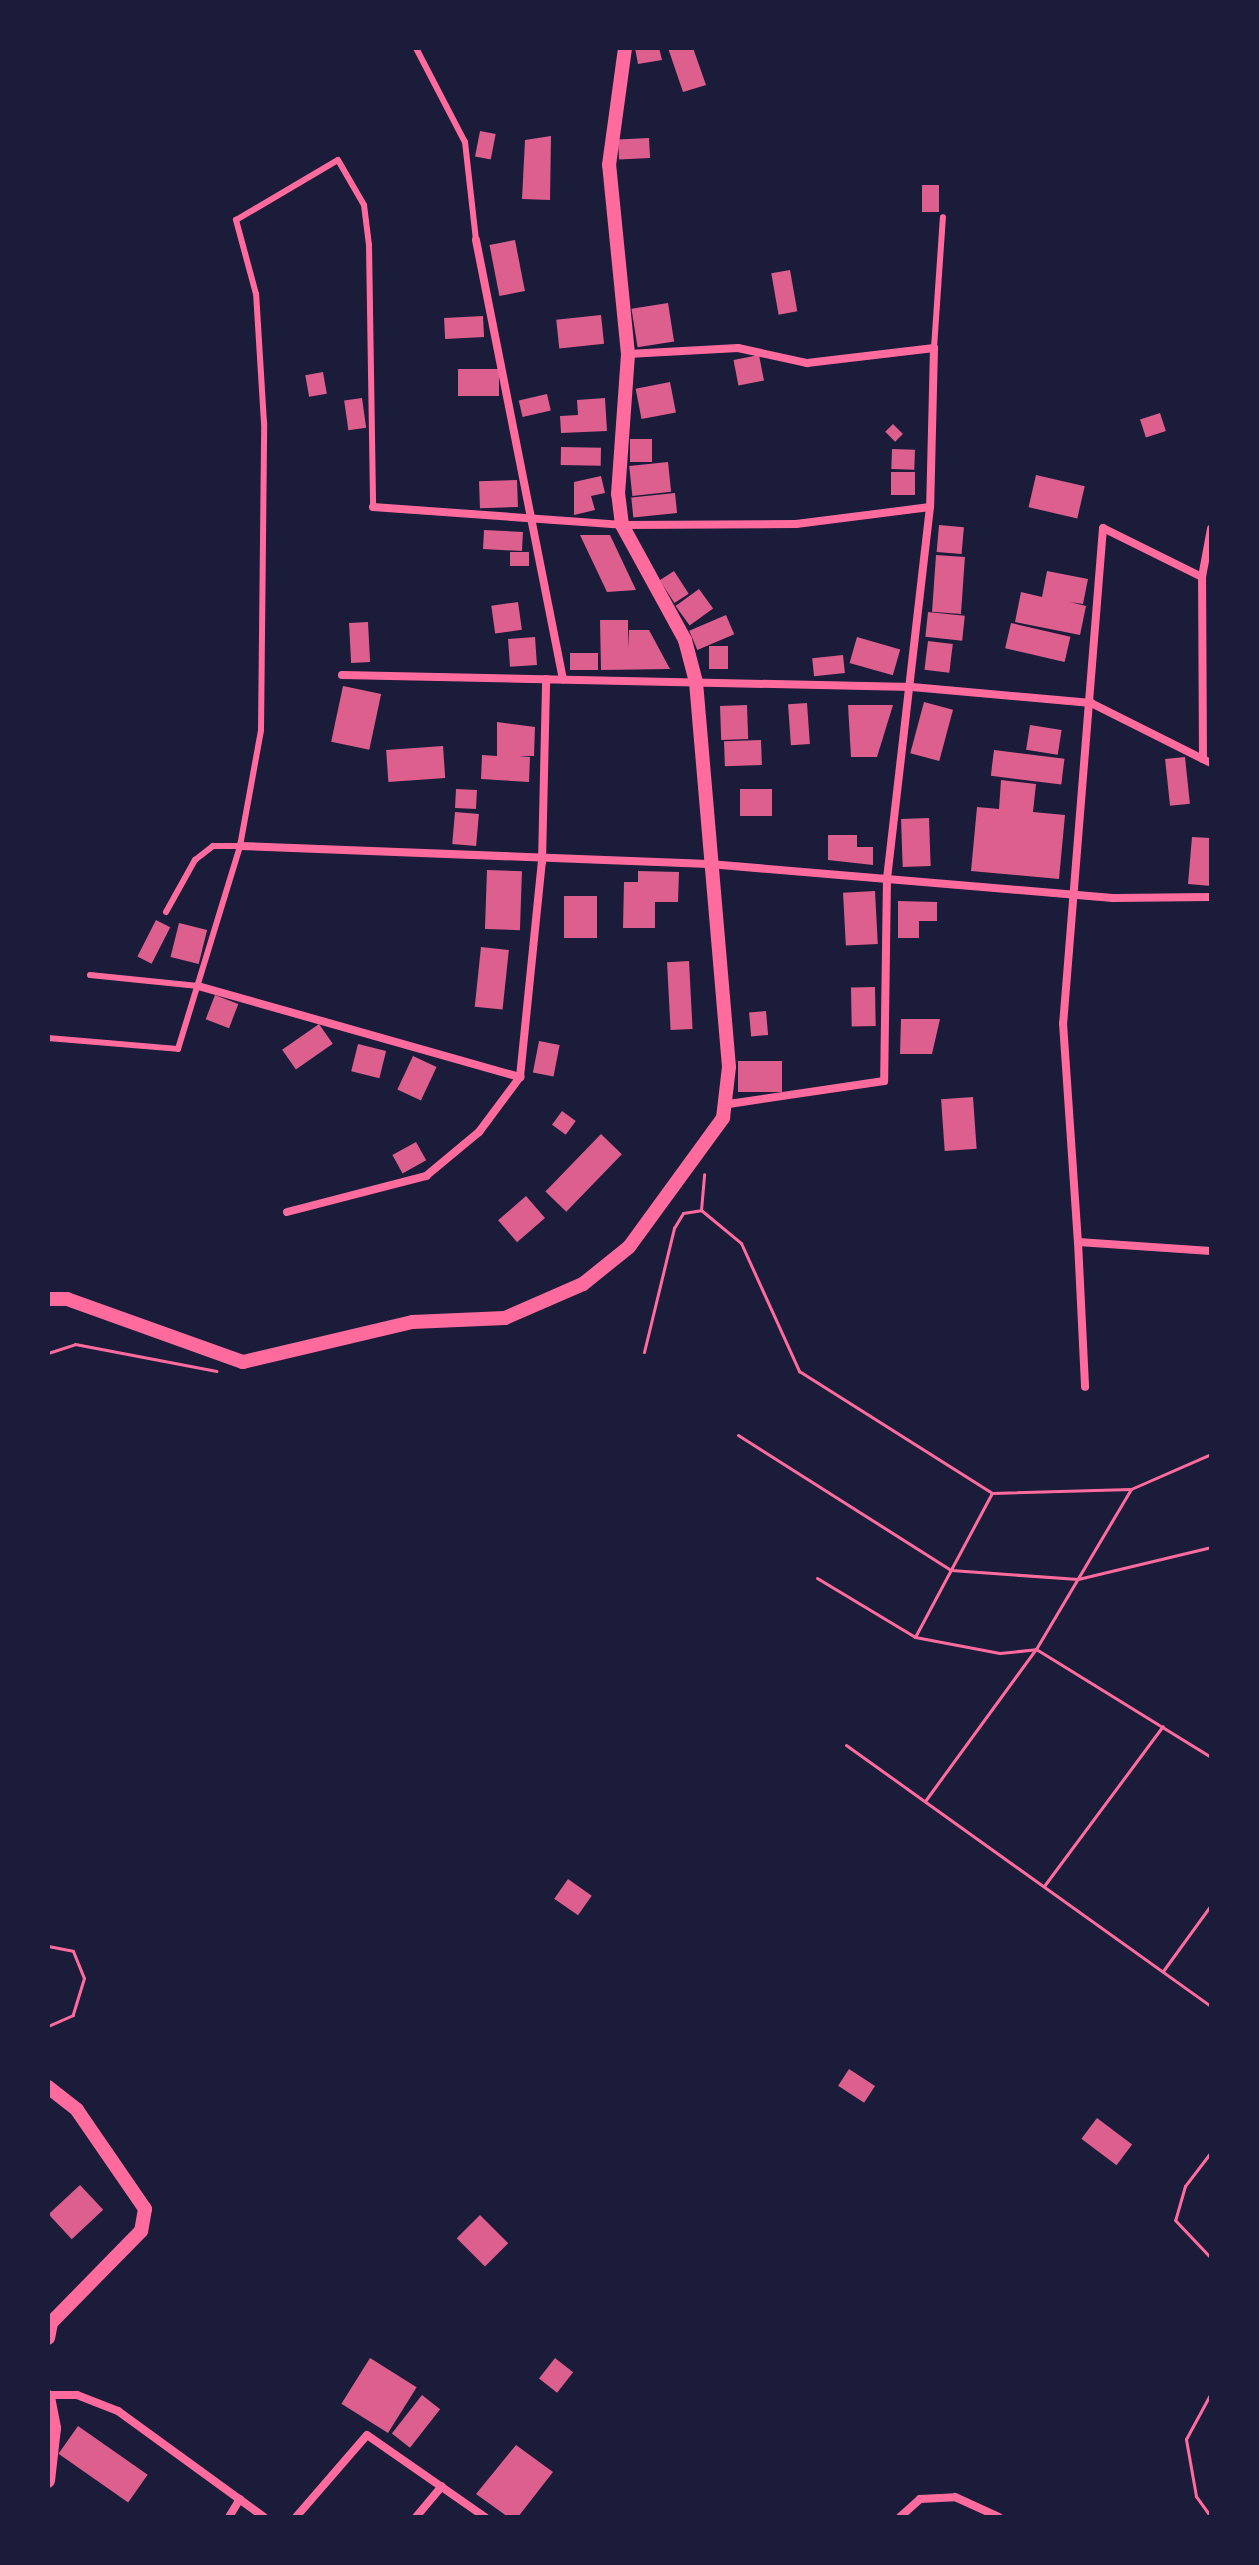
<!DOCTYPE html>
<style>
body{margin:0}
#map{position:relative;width:1259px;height:2565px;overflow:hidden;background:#1b1b3a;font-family:Lora,serif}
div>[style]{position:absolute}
.building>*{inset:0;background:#dd5f8e;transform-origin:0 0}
.path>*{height:3px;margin:-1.5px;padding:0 1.5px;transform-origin:1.5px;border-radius:1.5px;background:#ff6b9d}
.service>*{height:6px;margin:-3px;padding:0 3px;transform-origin:3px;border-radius:3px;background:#ff6b9d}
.minor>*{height:8px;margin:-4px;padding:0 4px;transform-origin:4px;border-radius:4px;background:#ff6b9d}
.tertiary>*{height:14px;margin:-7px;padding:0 7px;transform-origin:7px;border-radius:7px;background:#ff6b9d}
span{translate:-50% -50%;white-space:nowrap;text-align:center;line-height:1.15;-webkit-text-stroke:8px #1b1b3a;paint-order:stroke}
.frame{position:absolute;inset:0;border:50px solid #1b1b3a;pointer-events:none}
</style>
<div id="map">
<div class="building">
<i style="clip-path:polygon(635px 48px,659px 48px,662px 60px,638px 64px)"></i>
<i style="clip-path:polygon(668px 48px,693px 48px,706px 85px,683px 92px)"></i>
<i style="left:480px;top:131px;width:16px;height:26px;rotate:11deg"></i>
<i style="clip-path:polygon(551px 136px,550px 200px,522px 199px,525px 140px)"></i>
<i style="left:649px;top:138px;width:20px;height:31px;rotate:87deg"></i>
<i style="left:922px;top:185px;width:17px;height:27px"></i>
<i style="left:515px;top:240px;width:52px;height:26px;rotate:79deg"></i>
<i style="left:790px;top:270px;width:42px;height:19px;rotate:80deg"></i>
<i style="left:668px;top:303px;width:39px;height:37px;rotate:81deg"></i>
<i style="left:601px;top:315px;width:29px;height:45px;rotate:84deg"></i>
<i style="left:483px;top:316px;width:21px;height:39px;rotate:87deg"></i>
<i style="left:759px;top:355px;width:26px;height:26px;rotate:79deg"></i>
<i style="left:458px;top:369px;width:41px;height:27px"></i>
<i style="left:323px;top:372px;width:22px;height:18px;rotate:80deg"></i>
<i style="left:670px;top:382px;width:31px;height:35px;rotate:79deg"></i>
<i style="left:547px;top:394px;width:17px;height:29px;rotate:77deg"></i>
<i style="left:362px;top:398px;width:30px;height:18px;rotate:82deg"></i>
<i style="clip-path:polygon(605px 398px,607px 431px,561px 433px,560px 416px,578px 415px,577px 400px)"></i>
<i style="left:1160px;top:413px;width:19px;height:21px;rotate:72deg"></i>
<i style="left:893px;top:424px;width:14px;height:11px;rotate:45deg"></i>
<i style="left:630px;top:439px;width:22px;height:23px"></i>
<i style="left:561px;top:447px;width:40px;height:18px;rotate:1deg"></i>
<i style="left:892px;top:449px;width:23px;height:20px;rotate:2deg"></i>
<i style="left:668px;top:462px;width:30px;height:39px;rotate:84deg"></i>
<i style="left:891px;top:472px;width:24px;height:23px"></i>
<i style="left:1036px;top:475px;width:50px;height:33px;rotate:13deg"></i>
<i style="clip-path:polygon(601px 476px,605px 493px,591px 496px,595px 510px,574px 515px,574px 482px)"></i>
<i style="left:517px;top:480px;width:27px;height:38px;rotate:88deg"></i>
<i style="left:675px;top:493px;width:20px;height:44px;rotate:84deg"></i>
<i style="left:939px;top:525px;width:25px;height:27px;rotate:5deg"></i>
<i style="left:484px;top:530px;width:39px;height:19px;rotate:3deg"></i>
<i style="clip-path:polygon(580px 535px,610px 535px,636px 590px,607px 592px)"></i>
<i style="left:529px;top:552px;width:14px;height:19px;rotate:90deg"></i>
<i style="left:936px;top:555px;width:29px;height:57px;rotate:4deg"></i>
<i style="left:674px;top:571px;width:27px;height:17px;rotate:57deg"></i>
<i style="clip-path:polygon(1047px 571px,1088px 579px,1083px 604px,1070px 602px,1086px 606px,1080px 635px,1015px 622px,1021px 592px,1042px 597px)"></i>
<i style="left:699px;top:589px;width:24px;height:29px;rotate:54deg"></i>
<i style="left:518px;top:602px;width:28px;height:27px;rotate:82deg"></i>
<i style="left:928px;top:612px;width:37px;height:25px;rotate:6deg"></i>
<i style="left:726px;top:615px;width:21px;height:40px;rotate:67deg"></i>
<i style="clip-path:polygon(600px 620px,628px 620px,628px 648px,629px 630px,649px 630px,670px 669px,601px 670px)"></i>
<i style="left:368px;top:622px;width:40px;height:19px;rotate:87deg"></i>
<i style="left:1011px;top:623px;width:61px;height:26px;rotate:13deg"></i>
<i style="left:535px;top:637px;width:28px;height:27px;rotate:86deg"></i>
<i style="left:857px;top:637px;width:45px;height:27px;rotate:16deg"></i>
<i style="left:928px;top:641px;width:25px;height:29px;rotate:7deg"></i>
<i style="left:709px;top:646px;width:19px;height:23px"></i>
<i style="left:570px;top:653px;width:28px;height:17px"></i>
<i style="left:843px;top:655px;width:18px;height:31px;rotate:84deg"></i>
<i style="left:343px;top:686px;width:39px;height:57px;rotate:12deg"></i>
<i style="left:924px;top:702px;width:30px;height:53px;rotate:15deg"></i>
<i style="left:807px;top:703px;width:41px;height:19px;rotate:86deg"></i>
<i style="left:747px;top:705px;width:34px;height:27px;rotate:88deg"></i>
<i style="clip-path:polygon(848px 705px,893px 705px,877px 757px,851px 757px)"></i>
<i style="clip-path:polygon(497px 722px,535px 727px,534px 756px,519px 756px,530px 757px,529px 782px,481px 779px,482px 755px,497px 756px)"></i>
<i style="left:1030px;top:725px;width:32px;height:25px;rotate:9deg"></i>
<i style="left:761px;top:740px;width:25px;height:37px;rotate:88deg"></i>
<i style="left:443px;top:746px;width:32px;height:57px;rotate:86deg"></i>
<i style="left:994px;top:750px;width:71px;height:26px;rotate:7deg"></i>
<i style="left:1185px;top:757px;width:47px;height:20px;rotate:84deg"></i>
<i style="clip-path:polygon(1001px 780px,1036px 784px,1033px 812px,1065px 815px,1059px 879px,971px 871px,977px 807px,999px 809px)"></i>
<i style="left:456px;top:789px;width:21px;height:19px;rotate:3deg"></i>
<i style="left:740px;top:789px;width:32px;height:27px"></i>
<i style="left:455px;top:812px;width:24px;height:32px;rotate:5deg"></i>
<i style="left:929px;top:818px;width:48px;height:28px;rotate:88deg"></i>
<i style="clip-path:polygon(828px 835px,857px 835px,857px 847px,873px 847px,873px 865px,828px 860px)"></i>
<i style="clip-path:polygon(1192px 837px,1211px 838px,1211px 886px,1188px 884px)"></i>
<i style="left:487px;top:870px;width:35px;height:59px;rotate:2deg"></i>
<i style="clip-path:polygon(638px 871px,679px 872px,678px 902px,655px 902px,655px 928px,623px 928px,624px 882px,638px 882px)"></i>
<i style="left:875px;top:891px;width:53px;height:32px;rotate:87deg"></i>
<i style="left:564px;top:896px;width:33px;height:42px"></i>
<i style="clip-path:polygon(898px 901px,937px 902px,937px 921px,919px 921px,919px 938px,898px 938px)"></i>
<i style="left:156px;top:920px;width:16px;height:41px;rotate:27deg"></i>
<i style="left:179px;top:923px;width:29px;height:35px;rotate:14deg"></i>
<i style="left:481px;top:947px;width:28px;height:60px;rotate:6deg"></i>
<i style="left:689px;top:961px;width:68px;height:22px;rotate:87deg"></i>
<i style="left:875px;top:987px;width:39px;height:24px;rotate:89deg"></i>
<i style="left:215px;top:995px;width:25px;height:26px;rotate:21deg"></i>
<i style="left:766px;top:1011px;width:24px;height:17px;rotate:85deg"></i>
<i style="clip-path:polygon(901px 1019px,940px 1019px,932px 1054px,900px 1054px)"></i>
<i style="left:319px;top:1024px;width:24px;height:45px;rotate:55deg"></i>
<i style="left:539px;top:1041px;width:21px;height:32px;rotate:11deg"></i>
<i style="left:358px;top:1044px;width:29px;height:28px;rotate:14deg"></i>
<i style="left:413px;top:1056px;width:26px;height:37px;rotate:25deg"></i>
<i style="left:738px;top:1061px;width:44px;height:31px"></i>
<i style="left:973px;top:1097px;width:52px;height:32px;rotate:86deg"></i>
<i style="left:562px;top:1111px;width:17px;height:17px;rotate:36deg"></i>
<i style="left:601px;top:1134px;width:29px;height:80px;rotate:44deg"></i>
<i style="left:416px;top:1142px;width:21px;height:27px;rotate:61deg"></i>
<i style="left:526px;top:1196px;width:29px;height:37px;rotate:49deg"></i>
<i style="left:568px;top:1879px;width:29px;height:24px;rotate:35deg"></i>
<i style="left:849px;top:2069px;width:31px;height:20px;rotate:33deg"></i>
<i style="left:1097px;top:2118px;width:44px;height:26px;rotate:37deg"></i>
<i style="left:80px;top:2185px;width:34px;height:43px;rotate:47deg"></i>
<i style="left:480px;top:2215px;width:40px;height:33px;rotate:45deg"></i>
<i style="left:370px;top:2358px;width:55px;height:54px;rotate:32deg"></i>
<i style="left:555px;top:2358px;width:23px;height:26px;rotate:38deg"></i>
<i style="left:422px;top:2395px;width:23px;height:49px;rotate:38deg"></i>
<i style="left:78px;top:2426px;width:85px;height:34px;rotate:35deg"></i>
<i style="clip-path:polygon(516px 2445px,553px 2472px,518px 2517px,508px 2517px,476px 2494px)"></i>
</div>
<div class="path">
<i style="left:701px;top:1210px;width:36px;rotate:-85deg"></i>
<i style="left:644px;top:1352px;width:128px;rotate:-76.4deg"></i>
<i style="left:674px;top:1228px;width:17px;rotate:-59deg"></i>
<i style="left:683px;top:1213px;width:18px;rotate:-9deg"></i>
<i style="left:701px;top:1210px;width:52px;rotate:39.5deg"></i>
<i style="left:741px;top:1243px;width:141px;rotate:65.6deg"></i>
<i style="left:799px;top:1371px;width:228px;rotate:32.3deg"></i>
<i style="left:992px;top:1493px;width:139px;rotate:-1.6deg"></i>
<i style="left:1131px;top:1489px;width:87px;rotate:-23.6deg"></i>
<i style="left:48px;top:1353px;width:28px;rotate:-18deg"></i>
<i style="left:75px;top:1344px;width:144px;rotate:10.8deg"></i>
<i style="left:738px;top:1435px;width:252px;rotate:32.4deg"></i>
<i style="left:951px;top:1570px;width:127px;rotate:4.1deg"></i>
<i style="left:1078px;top:1579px;width:137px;rotate:-13.5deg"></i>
<i style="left:817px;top:1578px;width:114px;rotate:31deg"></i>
<i style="left:915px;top:1637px;width:86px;rotate:10.7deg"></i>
<i style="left:1000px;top:1653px;width:36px;rotate:-6deg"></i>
<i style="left:1036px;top:1649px;width:206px;rotate:31.7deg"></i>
<i style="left:915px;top:1637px;width:163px;rotate:-61.9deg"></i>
<i style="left:846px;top:1745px;width:449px;rotate:35.6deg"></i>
<i style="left:925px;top:1801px;width:188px;rotate:-53.9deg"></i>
<i style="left:1036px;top:1649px;width:184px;rotate:-59.3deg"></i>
<i style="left:1044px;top:1886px;width:199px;rotate:-53.4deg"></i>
<i style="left:48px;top:1946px;width:25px;rotate:11deg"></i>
<i style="left:73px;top:1951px;width:29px;rotate:68deg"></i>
<i style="left:84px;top:1978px;width:39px;rotate:107deg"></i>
<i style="left:73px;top:2015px;width:27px;rotate:156deg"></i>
<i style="left:1163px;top:1971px;width:82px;rotate:-54deg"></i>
<i style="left:1211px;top:2152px;width:43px;rotate:127.4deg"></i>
<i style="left:1185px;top:2186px;width:35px;rotate:106deg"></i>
<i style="left:1175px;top:2220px;width:52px;rotate:46.5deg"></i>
<i style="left:1211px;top:2517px;width:26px;rotate:-126deg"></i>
<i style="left:1196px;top:2496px;width:58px;rotate:-100deg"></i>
<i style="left:1186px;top:2439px;width:52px;rotate:-61.5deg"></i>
</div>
<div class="service">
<i style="left:416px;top:48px;width:106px;rotate:62.5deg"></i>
<i style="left:465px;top:142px;width:99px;rotate:83.6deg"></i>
<i style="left:934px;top:348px;width:131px;rotate:-86.1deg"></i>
<i style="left:166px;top:912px;width:60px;rotate:-60.9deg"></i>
<i style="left:195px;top:860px;width:23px;rotate:-38deg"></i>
<i style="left:213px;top:846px;width:27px"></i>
<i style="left:90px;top:975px;width:109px;rotate:5.8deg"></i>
<i style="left:48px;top:1038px;width:130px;rotate:4.8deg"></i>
<i style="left:178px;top:1049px;width:212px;rotate:-73deg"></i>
<i style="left:240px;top:846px;width:118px;rotate:-79.7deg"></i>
<i style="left:261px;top:730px;width:307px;rotate:-89.4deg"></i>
<i style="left:264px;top:423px;width:129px;rotate:-93.5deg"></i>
<i style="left:256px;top:294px;width:77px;rotate:-105.1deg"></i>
<i style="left:236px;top:220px;width:118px;rotate:-30.5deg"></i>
<i style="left:338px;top:160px;width:52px;rotate:60deg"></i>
<i style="left:364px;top:205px;width:40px;rotate:82.9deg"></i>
<i style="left:369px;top:245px;width:262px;rotate:89.1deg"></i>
</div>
<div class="minor">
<i style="left:476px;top:240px;width:448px;rotate:78.8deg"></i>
<i style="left:628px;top:354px;width:110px;rotate:-3.1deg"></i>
<i style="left:738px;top:348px;width:71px;rotate:12.3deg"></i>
<i style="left:807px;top:363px;width:128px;rotate:-6.7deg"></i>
<i style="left:934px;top:348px;width:159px;rotate:91.4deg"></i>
<i style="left:930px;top:507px;width:372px;rotate:96.6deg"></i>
<i style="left:887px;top:877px;width:204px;rotate:90.8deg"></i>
<i style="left:884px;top:1081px;width:157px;rotate:171.6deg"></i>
<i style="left:373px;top:507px;width:250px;rotate:4.1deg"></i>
<i style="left:622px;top:525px;width:174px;rotate:-0.3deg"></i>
<i style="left:796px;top:524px;width:135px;rotate:-7.2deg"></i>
<i style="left:1202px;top:577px;width:110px;rotate:-153.7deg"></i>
<i style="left:1103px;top:528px;width:497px;rotate:94.6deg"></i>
<i style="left:1063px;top:1023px;width:220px;rotate:86.1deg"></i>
<i style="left:1078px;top:1242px;width:133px;rotate:3.9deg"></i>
<i style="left:342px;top:675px;width:570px;rotate:1.21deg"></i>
<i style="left:912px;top:687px;width:180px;rotate:5.1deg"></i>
<i style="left:1091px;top:703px;width:134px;rotate:26.6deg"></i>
<i style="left:1203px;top:759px;width:182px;rotate:-90.3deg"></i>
<i style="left:1202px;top:577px;width:49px;rotate:-79.4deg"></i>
<i style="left:240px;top:846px;width:469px;rotate:2.2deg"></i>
<i style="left:709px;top:864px;width:405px;rotate:4.8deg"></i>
<i style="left:1113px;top:898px;width:98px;rotate:-0.6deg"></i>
<i style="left:198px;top:986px;width:335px;rotate:15.8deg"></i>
<i style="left:287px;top:1212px;width:144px;rotate:-14.5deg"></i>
<i style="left:426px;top:1176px;width:69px;rotate:-39.7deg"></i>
<i style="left:479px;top:1132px;width:69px;rotate:-53.3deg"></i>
<i style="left:520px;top:1077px;width:216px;rotate:-84.2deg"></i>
<i style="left:542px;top:862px;width:183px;rotate:-88.7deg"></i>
<i style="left:1078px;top:1242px;width:145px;rotate:87.2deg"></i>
<i style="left:48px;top:2395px;width:29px"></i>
<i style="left:77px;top:2395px;width:44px;rotate:21.3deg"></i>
<i style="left:118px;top:2411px;width:180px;rotate:36deg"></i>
<i style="left:229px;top:2517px;width:21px;rotate:-59deg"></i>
<i style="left:296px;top:2517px;width:108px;rotate:-49.1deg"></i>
<i style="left:367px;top:2435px;width:144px;rotate:34.8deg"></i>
<i style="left:416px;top:2517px;width:40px;rotate:-50deg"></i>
<i style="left:900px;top:2517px;width:27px;rotate:-42deg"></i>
<i style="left:920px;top:2499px;width:35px;rotate:-3deg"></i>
<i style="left:955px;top:2497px;width:48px;rotate:24.4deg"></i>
</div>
<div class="tertiary">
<i style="left:48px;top:1299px;width:19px"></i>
<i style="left:67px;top:1299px;width:187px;rotate:19.7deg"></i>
<i style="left:243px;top:1362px;width:174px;rotate:-13.3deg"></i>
<i style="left:412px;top:1322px;width:93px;rotate:-2.5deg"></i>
<i style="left:505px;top:1318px;width:85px;rotate:-23.6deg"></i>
<i style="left:583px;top:1284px;width:59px;rotate:-38.8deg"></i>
<i style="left:629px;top:1247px;width:160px;rotate:-53.9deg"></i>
<i style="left:723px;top:1118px;width:51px;rotate:-83.3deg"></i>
<i style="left:729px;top:1067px;width:386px;rotate:-94.9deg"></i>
<i style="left:696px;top:682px;width:43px;rotate:-104.7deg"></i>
<i style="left:685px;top:640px;width:131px;rotate:-118.7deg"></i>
<i style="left:622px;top:525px;width:31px;rotate:-97deg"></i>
<i style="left:618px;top:494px;width:140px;rotate:-85.9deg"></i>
<i style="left:628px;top:354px;width:190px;rotate:-95.7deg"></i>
<i style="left:609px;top:165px;width:118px;rotate:-82.2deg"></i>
<i style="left:48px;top:2087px;width:37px;rotate:38deg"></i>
<i style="left:77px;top:2110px;width:120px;rotate:55.5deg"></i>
<i style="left:145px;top:2209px;width:22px;rotate:100deg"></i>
<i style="left:141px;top:2231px;width:129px;rotate:134.4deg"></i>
<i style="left:51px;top:2323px;width:15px;rotate:101deg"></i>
<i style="left:48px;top:2397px;width:32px;rotate:79deg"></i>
<i style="left:54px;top:2428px;width:53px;rotate:96.5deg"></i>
</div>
<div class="frame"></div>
</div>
